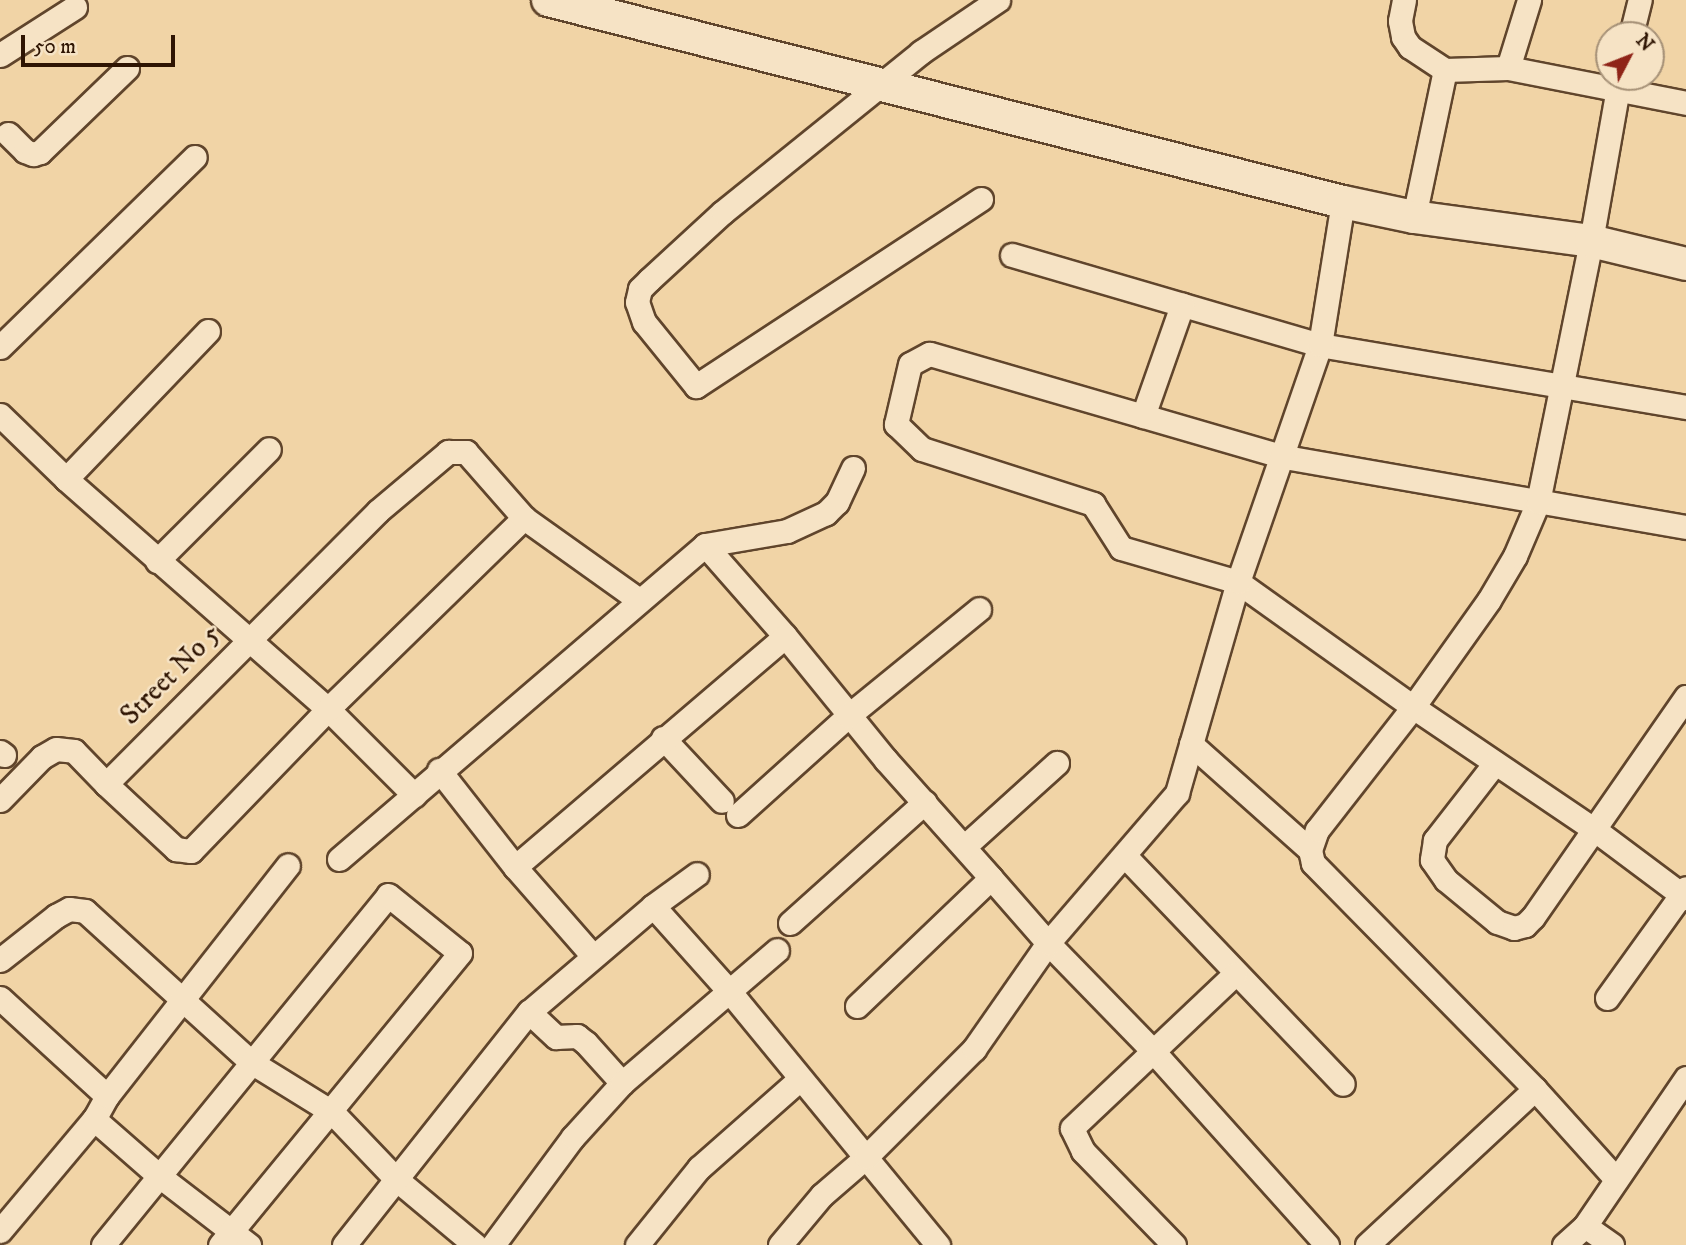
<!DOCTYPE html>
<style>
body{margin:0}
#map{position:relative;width:1686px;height:1245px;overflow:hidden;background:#f1d4a6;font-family:"IM FELL DW Pica",serif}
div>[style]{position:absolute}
.roads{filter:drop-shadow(2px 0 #60452c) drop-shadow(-2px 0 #60452c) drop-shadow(0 2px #60452c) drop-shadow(0 -2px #60452c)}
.street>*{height:23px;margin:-11.5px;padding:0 11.5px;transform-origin:11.5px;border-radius:11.5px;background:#f6e3c5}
.secondary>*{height:32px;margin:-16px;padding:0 16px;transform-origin:16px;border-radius:16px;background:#f6e3c5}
span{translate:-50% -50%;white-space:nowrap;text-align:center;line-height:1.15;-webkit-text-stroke:5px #f6e3c5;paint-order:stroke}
.street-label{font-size:28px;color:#2f1503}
.north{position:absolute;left:1595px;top:21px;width:70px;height:70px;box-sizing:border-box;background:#f6e3c5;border:2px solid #a69177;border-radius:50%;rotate:48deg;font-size:19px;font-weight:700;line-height:28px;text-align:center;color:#2f1503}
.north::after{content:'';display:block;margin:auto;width:24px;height:32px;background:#8f2418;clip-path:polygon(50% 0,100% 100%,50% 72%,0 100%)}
.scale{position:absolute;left:21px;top:35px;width:154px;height:32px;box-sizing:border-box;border:4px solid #2f1503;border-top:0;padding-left:9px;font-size:21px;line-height:24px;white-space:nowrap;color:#2f1503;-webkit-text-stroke:5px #f6e3c5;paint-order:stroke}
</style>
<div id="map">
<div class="roads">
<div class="street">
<i style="left:1404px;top:0;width:21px;rotate:101deg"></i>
<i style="left:1400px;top:21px;width:16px;rotate:79deg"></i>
<i style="left:1403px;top:37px;width:12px;rotate:55deg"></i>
<i style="left:1410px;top:47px;width:42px;rotate:33.3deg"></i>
<i style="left:1445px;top:70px;width:63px;rotate:-1.8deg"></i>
<i style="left:1508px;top:68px;width:181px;rotate:11.1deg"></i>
<i style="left:1631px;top:35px;width:36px;rotate:-76deg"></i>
<i style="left:0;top:55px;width:89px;rotate:-32.6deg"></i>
<i style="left:1508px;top:68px;width:71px;rotate:-72.8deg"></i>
<i style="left:8px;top:134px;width:24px;rotate:45deg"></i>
<i style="left:25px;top:151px;width:9px;rotate:21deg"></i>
<i style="left:33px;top:154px;width:7px;rotate:-16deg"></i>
<i style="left:40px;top:152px;width:121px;rotate:-44deg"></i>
<i style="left:981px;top:199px;width:341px;rotate:146.7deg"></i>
<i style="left:696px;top:386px;width:82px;rotate:-129.1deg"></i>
<i style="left:644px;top:322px;width:21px;rotate:-109deg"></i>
<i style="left:637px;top:302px;width:13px;rotate:-77deg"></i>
<i style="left:640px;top:289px;width:13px;rotate:-45deg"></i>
<i style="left:649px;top:280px;width:100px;rotate:-42.6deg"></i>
<i style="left:723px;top:212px;width:255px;rotate:-38.9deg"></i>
<i style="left:921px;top:52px;width:93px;rotate:-34deg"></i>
<i style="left:1414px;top:217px;width:150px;rotate:-78.1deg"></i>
<i style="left:1012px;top:255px;width:321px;rotate:16.3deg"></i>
<i style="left:1320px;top:345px;width:371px;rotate:9.6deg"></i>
<i style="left:0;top:347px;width:272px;rotate:-44.3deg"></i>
<i style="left:0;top:415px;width:92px;rotate:44.1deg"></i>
<i style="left:66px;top:479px;width:205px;rotate:-46.2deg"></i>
<i style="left:1143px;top:416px;width:118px;rotate:-70.6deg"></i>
<i style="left:853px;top:468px;width:38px;rotate:115deg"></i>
<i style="left:837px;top:502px;width:16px;rotate:135deg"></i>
<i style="left:826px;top:513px;width:43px;rotate:155.2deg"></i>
<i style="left:787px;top:531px;width:83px;rotate:170.3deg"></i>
<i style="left:705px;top:545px;width:121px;rotate:48.7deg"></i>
<i style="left:785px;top:636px;width:159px;rotate:50.9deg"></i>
<i style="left:885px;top:759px;width:159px;rotate:48.3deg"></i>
<i style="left:66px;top:479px;width:349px;rotate:41.3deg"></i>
<i style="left:328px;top:709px;width:122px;rotate:45deg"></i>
<i style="left:1686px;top:527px;width:411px;rotate:-170.1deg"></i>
<i style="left:1281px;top:456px;width:366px;rotate:-163.8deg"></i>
<i style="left:929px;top:354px;width:21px;rotate:152deg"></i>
<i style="left:910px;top:364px;width:62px;rotate:103.1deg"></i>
<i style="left:896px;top:424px;width:36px;rotate:44deg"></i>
<i style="left:922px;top:449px;width:180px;rotate:17.8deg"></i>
<i style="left:1093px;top:504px;width:52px;rotate:57.5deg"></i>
<i style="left:1121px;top:548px;width:122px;rotate:16.2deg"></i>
<i style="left:1238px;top:582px;width:215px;rotate:35.5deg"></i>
<i style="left:1413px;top:707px;width:220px;rotate:34.1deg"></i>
<i style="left:1595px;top:830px;width:114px;rotate:36.8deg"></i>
<i style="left:157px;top:561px;width:158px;rotate:-45deg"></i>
<i style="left:663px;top:738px;width:86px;rotate:46.9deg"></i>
<i style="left:1191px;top:744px;width:159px;rotate:41.7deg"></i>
<i style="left:0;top:752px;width:5px;rotate:37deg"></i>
<i style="left:1495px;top:763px;width:98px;rotate:127.9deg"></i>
<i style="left:1435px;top:840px;width:20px;rotate:99deg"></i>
<i style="left:1432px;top:860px;width:24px;rotate:55deg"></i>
<i style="left:1446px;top:880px;width:66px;rotate:39.5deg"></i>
<i style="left:1497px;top:922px;width:18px;rotate:19deg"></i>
<i style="left:1514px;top:928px;width:11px;rotate:-15deg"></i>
<i style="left:1525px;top:925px;width:11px;rotate:-45deg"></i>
<i style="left:1533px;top:917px;width:268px;rotate:-55.2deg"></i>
<i style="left:439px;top:770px;width:123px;rotate:51.9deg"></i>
<i style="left:515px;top:867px;width:118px;rotate:48.8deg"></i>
<i style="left:106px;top:784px;width:96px;rotate:42.9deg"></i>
<i style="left:176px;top:849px;width:15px;rotate:8deg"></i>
<i style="left:191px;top:851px;width:197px;rotate:-46deg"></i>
<i style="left:328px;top:709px;width:274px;rotate:-44.3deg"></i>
<i style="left:0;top:800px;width:60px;rotate:-45.7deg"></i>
<i style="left:42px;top:757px;width:16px;rotate:-30deg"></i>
<i style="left:56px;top:749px;width:18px;rotate:6deg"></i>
<i style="left:74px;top:751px;width:46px;rotate:45.9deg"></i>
<i style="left:106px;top:784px;width:385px;rotate:-45.1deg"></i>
<i style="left:378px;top:511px;width:92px;rotate:-40.1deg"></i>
<i style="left:448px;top:452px;width:18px"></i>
<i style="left:466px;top:452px;width:88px;rotate:48.7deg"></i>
<i style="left:524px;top:518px;width:141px;rotate:35.5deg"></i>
<i style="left:738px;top:815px;width:148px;rotate:-42deg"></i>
<i style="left:848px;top:716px;width:169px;rotate:-39.2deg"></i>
<i style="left:965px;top:846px;width:124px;rotate:-42.1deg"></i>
<i style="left:1125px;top:856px;width:315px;rotate:46.3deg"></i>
<i style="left:339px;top:859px;width:482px;rotate:-40.6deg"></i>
<i style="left:515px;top:867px;width:355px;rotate:-40.5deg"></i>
<i style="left:653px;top:906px;width:54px;rotate:-36deg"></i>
<i style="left:790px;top:923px;width:181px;rotate:-41.9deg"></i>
<i style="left:0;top:960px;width:71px;rotate:-38.2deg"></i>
<i style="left:56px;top:916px;width:15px;rotate:-28deg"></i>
<i style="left:69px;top:909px;width:16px;rotate:7deg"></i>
<i style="left:85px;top:911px;width:224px;rotate:42.3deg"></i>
<i style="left:251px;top:1062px;width:95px;rotate:31.7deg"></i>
<i style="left:332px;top:1112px;width:93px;rotate:46.3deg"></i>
<i style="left:396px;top:1179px;width:103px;rotate:39.9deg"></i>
<i style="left:0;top:998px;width:145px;rotate:42.5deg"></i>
<i style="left:107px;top:1096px;width:26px;rotate:119deg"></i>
<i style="left:94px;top:1119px;width:146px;rotate:130deg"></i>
<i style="left:1607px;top:998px;width:135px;rotate:-54.3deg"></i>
<i style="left:857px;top:1006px;width:185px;rotate:-43.7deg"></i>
<i style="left:991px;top:878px;width:86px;rotate:48.8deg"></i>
<i style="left:1048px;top:943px;width:149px;rotate:45.8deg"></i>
<i style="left:1152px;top:1050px;width:262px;rotate:48.1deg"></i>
<i style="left:529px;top:1012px;width:37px;rotate:43deg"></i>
<i style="left:556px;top:1037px;width:21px;rotate:-3deg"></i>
<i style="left:577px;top:1036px;width:11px;rotate:38deg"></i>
<i style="left:586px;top:1043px;width:54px;rotate:48deg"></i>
<i style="left:107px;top:1096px;width:293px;rotate:-51.9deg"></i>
<i style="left:94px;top:1119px;width:85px;rotate:41.2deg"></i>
<i style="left:158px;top:1175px;width:115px;rotate:37.6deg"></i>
<i style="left:1616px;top:1179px;width:121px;rotate:-132deg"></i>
<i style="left:1535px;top:1089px;width:317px;rotate:-134.5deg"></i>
<i style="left:1313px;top:863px;width:13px;rotate:-103deg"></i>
<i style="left:1310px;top:850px;width:21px;rotate:-71deg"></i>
<i style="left:1317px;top:830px;width:156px;rotate:-52deg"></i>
<i style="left:1413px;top:707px;width:131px;rotate:-54.6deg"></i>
<i style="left:1489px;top:600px;width:51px;rotate:-59.4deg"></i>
<i style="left:1515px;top:556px;width:59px;rotate:-66.9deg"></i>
<i style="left:1538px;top:502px;width:266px;rotate:-78.5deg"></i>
<i style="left:1591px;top:241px;width:167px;rotate:-80deg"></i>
<i style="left:1585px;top:1226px;width:33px;rotate:35deg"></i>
<i style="left:103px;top:1245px;width:451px;rotate:-50.8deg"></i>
<i style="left:388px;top:895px;width:92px;rotate:38.9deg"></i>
<i style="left:460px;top:953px;width:378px;rotate:129.4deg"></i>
<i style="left:344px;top:1245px;width:298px;rotate:-51.6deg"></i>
<i style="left:529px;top:1012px;width:163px;rotate:-40.5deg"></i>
<i style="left:653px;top:906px;width:115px;rotate:48.2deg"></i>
<i style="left:730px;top:992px;width:328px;rotate:50.6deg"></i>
<i style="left:493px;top:1245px;width:134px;rotate:-53.5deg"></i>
<i style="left:573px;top:1137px;width:73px;rotate:-47.8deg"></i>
<i style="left:622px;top:1083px;width:204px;rotate:-40.6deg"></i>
<i style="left:637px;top:1245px;width:99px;rotate:-51.2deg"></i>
<i style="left:699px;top:1168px;width:135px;rotate:-41.4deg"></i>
<i style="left:780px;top:1245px;width:65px;rotate:-50deg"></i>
<i style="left:822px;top:1195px;width:58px;rotate:-40.8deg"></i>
<i style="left:866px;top:1157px;width:153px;rotate:-45deg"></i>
<i style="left:974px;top:1049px;width:129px;rotate:-55.1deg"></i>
<i style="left:1048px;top:943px;width:198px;rotate:-49.3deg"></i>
<i style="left:1177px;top:793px;width:220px;rotate:-73.9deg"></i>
<i style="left:1238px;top:582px;width:251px;rotate:-70.9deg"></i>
<i style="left:1320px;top:345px;width:145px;rotate:-80.9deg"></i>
<i style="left:1174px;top:1245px;width:131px;rotate:-134.1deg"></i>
<i style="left:1083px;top:1151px;width:25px;rotate:-116deg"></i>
<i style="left:1072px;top:1128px;width:224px;rotate:-43.4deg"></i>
<i style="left:1367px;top:1245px;width:229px;rotate:-42.9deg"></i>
<i style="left:1564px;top:1245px;width:28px;rotate:-42deg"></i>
<i style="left:1585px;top:1226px;width:179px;rotate:-55.7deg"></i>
</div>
<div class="secondary">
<i style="left:548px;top:0;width:820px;rotate:14.26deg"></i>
<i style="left:1343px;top:202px;width:73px;rotate:11.9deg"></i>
<i style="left:1414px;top:217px;width:179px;rotate:7.7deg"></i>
<i style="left:1591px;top:241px;width:98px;rotate:13.6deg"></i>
</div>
</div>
<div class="street-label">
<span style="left:171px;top:675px;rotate:-45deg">Street No 5</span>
</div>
<div class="north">N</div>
<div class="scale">50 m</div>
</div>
